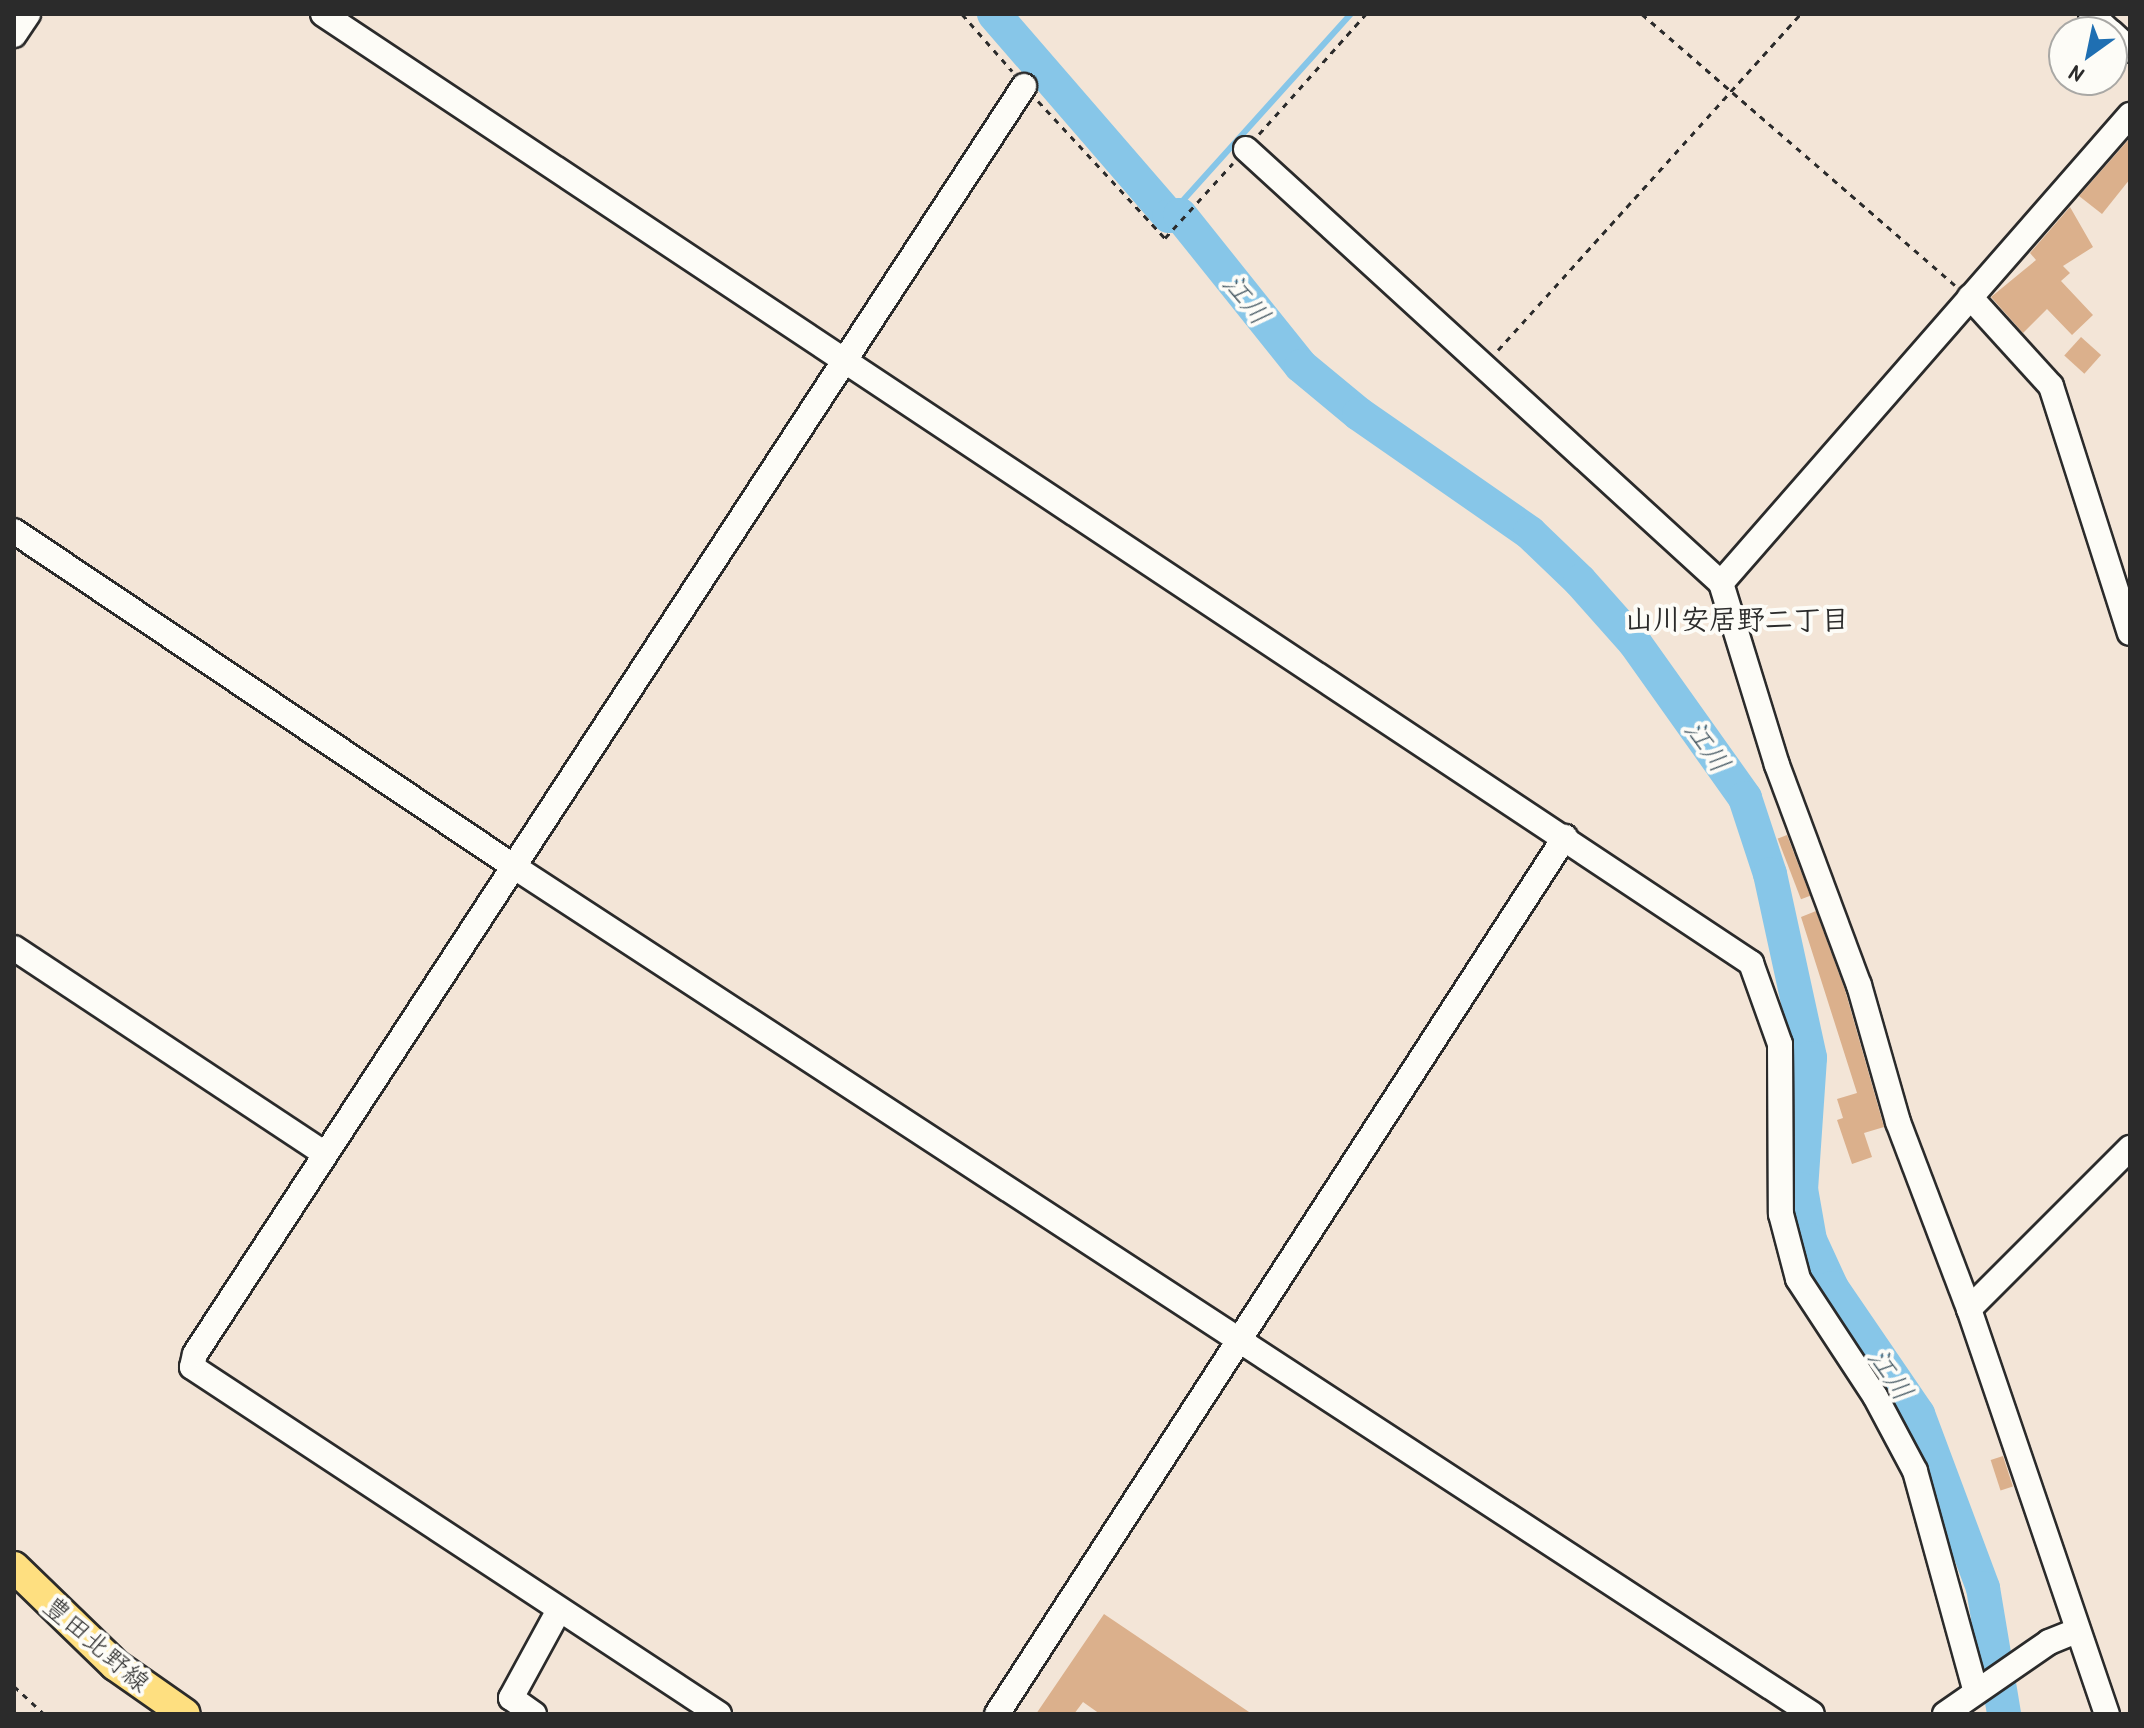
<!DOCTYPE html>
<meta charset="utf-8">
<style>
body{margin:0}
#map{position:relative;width:2144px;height:1728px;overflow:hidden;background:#f3e5d7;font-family:"Patrick Hand","Klee One",sans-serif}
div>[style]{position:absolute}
.stream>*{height:6px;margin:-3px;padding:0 3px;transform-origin:3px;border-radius:3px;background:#87c6e8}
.river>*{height:34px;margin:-17px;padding:0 17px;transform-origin:17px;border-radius:17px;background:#87c6e8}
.building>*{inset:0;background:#dbb08c;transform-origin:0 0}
.path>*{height:3px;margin-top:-1.5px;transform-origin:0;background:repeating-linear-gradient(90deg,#2b2b2b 0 6px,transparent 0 12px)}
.roads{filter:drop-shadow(2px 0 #2b2b2b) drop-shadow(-2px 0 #2b2b2b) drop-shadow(0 2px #2b2b2b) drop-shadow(0 -2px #2b2b2b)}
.minor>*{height:24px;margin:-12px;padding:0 12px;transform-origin:12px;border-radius:12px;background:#fdfcf7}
.major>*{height:30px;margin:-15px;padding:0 15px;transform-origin:15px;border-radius:15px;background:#fedf80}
span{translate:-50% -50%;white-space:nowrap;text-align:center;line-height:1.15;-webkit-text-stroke:8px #fdfcf7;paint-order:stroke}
.street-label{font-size:26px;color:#2b2b2b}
.water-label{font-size:28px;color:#475a64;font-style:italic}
.neighbourhood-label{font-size:28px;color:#2b2b2b;font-weight:700}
.frame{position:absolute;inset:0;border:16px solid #2b2b2b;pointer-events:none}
.north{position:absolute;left:2048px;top:16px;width:80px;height:80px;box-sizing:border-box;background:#fdfcf7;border:2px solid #a9a8a5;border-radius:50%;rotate:213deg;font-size:22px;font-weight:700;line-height:32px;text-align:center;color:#2b2b2b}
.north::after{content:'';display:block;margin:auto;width:28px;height:36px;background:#1f6fb2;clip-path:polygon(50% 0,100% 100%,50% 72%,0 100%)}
</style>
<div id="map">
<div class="stream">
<i style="left:1169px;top:216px;width:272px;rotate:-48deg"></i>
</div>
<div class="river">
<i style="left:994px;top:14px;width:267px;rotate:49.1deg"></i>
<i style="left:1169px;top:216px;width:11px;rotate:-5deg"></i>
<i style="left:1180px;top:215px;width:193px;rotate:51.3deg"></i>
<i style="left:1301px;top:366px;width:75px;rotate:39.6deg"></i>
<i style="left:1359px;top:414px;width:208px;rotate:34.8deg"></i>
<i style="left:1530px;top:533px;width:69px;rotate:43.8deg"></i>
<i style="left:1580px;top:581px;width:83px;rotate:48.4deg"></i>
<i style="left:1635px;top:643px;width:190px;rotate:54.6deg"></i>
<i style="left:1745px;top:798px;width:80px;rotate:71.8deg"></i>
<i style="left:1770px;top:874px;width:188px;rotate:77.7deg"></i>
<i style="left:1810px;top:1058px;width:131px;rotate:93.9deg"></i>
<i style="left:1801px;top:1189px;width:52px;rotate:80deg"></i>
<i style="left:1810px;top:1240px;width:53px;rotate:65.4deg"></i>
<i style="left:1832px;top:1288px;width:153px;rotate:55.7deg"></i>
<i style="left:1918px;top:1414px;width:186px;rotate:69.5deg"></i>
<i style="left:1983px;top:1588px;width:128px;rotate:80.5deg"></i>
</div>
<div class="building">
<i style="clip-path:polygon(2130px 138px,2130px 179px,2102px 214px,2079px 196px)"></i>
<i style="clip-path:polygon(2070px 207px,2093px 247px,2063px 266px,2070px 273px,2061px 281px,2093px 315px,2072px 335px,2047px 309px,2023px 333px,1991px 297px,2036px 260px,2030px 253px)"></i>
<i style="left:2081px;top:337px;width:27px;height:25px;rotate:42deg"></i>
<i style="left:1787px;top:835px;width:65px;height:10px;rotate:69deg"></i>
<i style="clip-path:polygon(1816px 911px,1845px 990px,1884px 1127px,1864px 1133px,1872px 1157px,1852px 1164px,1837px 1120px,1843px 1118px,1837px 1099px,1857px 1093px,1801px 917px)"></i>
<i style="left:2003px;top:1456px;width:32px;height:13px;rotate:72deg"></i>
<i style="clip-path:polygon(1104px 1614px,1252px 1714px,1100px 1714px,1083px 1702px,1074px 1714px,1036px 1714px)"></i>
</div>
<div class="path">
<i style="left:962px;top:14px;width:76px;rotate:48.7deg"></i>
<i style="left:1642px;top:14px;width:414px;rotate:40.9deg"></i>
<i style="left:1038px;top:101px;width:187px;rotate:47.2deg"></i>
<i style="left:1165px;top:238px;width:101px;rotate:-47.8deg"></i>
<i style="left:1259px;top:134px;width:161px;rotate:-48.3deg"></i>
<i style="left:1498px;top:350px;width:452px;rotate:-48deg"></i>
<i style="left:14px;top:1686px;width:41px;rotate:43deg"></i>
</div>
<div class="roads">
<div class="minor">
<i style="left:323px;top:14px;width:1715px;rotate:33.61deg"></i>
<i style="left:1751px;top:963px;width:86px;rotate:70.3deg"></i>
<i style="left:1780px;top:1044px;width:170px;rotate:89.7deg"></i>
<i style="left:1781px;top:1214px;width:67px;rotate:75.3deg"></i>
<i style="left:1798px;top:1279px;width:140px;rotate:56.7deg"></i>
<i style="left:1875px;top:1396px;width:85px;rotate:61.9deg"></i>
<i style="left:1915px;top:1471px;width:226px;rotate:74.6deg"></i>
<i style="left:2091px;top:14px;width:26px;rotate:43deg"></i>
<i style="left:2112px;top:33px;width:25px;rotate:43deg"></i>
<i style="left:14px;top:35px;width:25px;rotate:-56deg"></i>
<i style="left:1246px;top:149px;width:643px;rotate:42.42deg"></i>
<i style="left:1721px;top:583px;width:190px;rotate:72.9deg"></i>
<i style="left:1777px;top:765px;width:235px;rotate:69.6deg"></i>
<i style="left:1859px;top:985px;width:142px;rotate:74.1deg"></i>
<i style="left:1898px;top:1122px;width:200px;rotate:69.2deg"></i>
<i style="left:1969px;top:1309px;width:428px;rotate:71.2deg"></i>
<i style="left:1970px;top:297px;width:120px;rotate:47.7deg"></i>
<i style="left:2051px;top:386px;width:259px;rotate:72.3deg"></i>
<i style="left:14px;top:531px;width:601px;rotate:33.88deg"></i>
<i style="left:513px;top:866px;width:1551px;rotate:33.14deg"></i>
<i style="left:1721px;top:583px;width:622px;rotate:-48.85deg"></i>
<i style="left:14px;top:948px;width:373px;rotate:33.5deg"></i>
<i style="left:1969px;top:1309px;width:228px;rotate:-45deg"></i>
<i style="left:534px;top:1714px;width:28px;rotate:-145deg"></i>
<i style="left:511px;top:1698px;width:100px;rotate:-61.4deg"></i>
<i style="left:719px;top:1714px;width:631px;rotate:-146.64deg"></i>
<i style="left:192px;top:1367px;width:13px;rotate:-77deg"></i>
<i style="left:195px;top:1354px;width:1515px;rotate:-56.82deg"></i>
<i style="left:997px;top:1714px;width:1045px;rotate:-57.07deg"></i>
<i style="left:1945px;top:1714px;width:126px;rotate:-34.7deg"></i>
<i style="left:2049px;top:1642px;width:31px;rotate:-22deg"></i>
</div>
<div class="major">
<i style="left:14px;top:1567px;width:141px;rotate:44.1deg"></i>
<i style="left:115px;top:1665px;width:85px;rotate:35deg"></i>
</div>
</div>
<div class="street-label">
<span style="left:97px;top:1644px;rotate:41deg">豊田北野線</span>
</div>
<div class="water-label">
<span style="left:1247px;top:299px;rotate:51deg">江川</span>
<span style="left:1708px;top:746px;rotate:55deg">江川</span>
<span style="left:1891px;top:1374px;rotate:56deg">江川</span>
</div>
<div class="neighbourhood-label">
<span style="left:1737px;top:619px">山川安居野二丁目</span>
</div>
<div class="frame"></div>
<div class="north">N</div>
</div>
